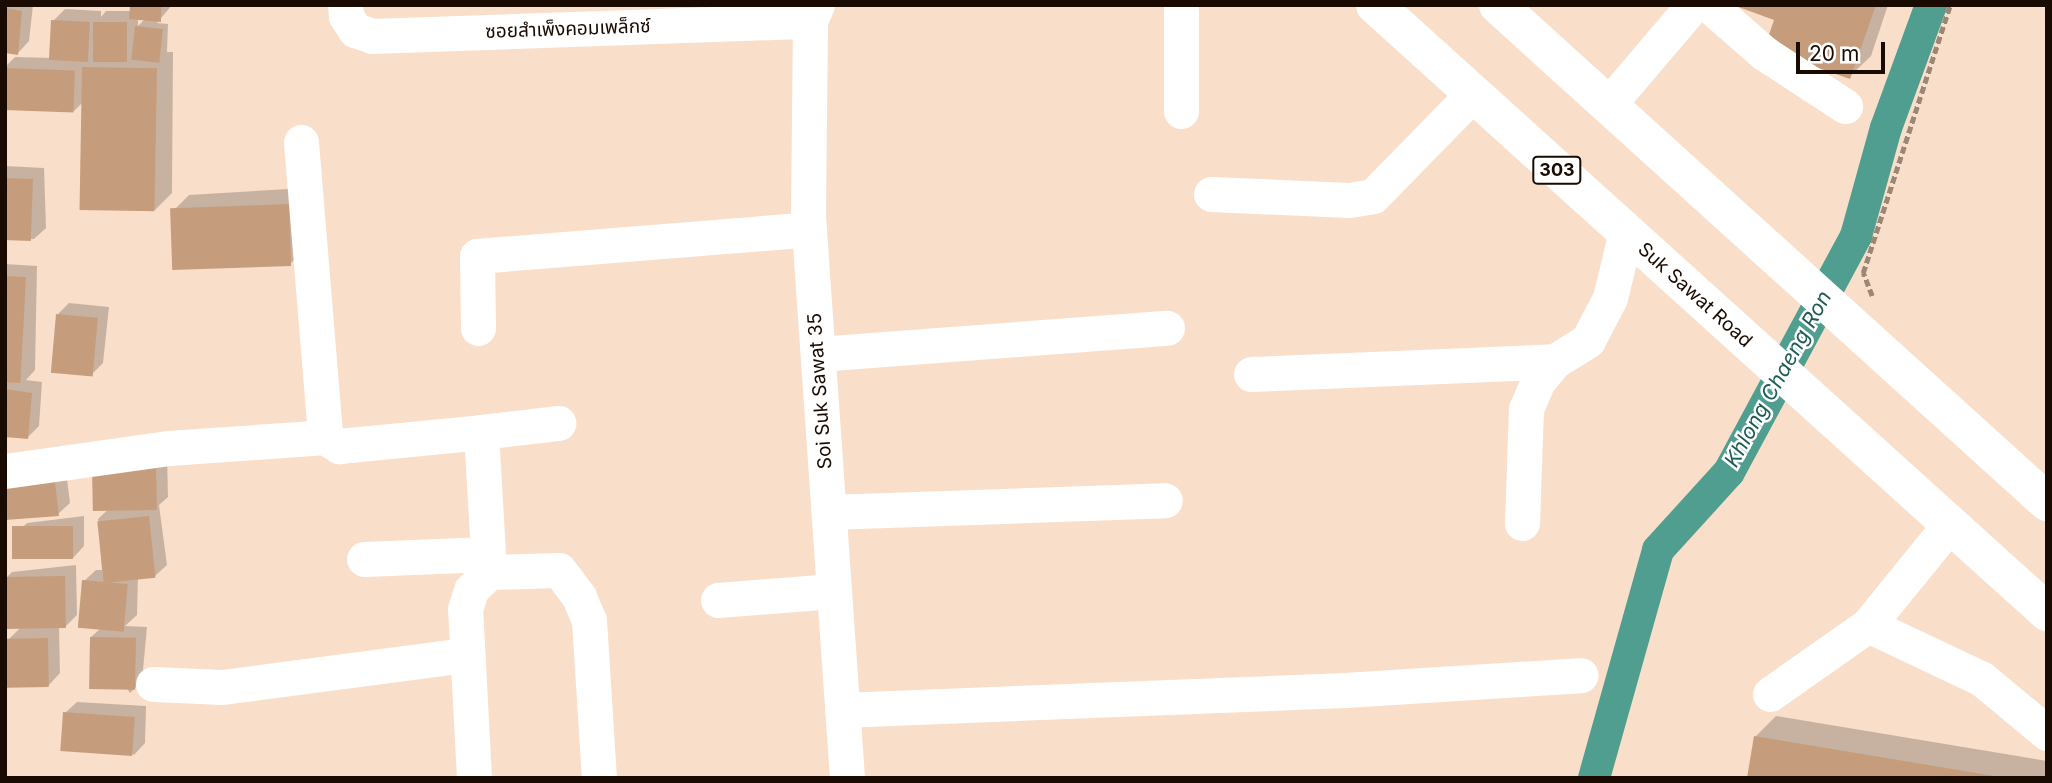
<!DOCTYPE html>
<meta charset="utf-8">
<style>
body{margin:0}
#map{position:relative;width:2052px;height:783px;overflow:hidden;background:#f9dfca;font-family:Inter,"Noto Sans Thai",sans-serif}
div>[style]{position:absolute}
.shadow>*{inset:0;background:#0003}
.canal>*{height:32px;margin:-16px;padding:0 16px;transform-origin:16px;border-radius:16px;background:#509e90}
.building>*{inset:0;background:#c69d7c;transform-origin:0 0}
.path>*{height:4.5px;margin-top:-2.25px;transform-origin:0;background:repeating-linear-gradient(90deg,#9c8777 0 7px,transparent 0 10.5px)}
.minor>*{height:35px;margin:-17.5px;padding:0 17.5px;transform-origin:17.5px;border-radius:17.5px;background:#fff}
.major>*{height:38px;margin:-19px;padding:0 19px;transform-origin:19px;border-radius:19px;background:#fff}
span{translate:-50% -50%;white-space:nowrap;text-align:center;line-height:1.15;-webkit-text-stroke:5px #fff;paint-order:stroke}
.shield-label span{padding:2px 5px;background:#fff;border:2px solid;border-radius:5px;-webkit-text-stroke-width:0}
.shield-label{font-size:18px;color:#190b02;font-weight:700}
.street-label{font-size:19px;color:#190b02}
.water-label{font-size:21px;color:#1c5c51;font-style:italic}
.frame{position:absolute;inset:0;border:7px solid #190b02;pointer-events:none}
.scale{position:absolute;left:1796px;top:42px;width:89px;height:32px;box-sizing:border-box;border:4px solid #190b02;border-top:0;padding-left:9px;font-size:21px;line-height:24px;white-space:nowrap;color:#190b02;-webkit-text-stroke:5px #fff;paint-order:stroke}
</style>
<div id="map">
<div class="shadow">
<i style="clip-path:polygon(5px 5px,33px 5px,29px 41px,18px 53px,5px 51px)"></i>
<i style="clip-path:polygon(evenodd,131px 5px,172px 5px,157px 23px,168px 24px,167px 52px,173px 52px,172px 193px,155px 210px,84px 101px,74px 111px,5px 108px,5px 67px,15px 57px,54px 58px,53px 21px,65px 9px,101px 11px,101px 17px,106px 11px,131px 11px,131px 5px,138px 18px,145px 19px,138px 26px,138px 18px)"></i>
<i style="clip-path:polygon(1737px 5px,1888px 5px,1871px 56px,1849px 77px,1776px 19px)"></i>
<i style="clip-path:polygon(5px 166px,44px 168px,46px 228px,34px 239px,5px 238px)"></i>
<i style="clip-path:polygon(305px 188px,307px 247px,290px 264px,172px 212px,189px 195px)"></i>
<i style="clip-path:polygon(5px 264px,37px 266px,35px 370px,26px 380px,42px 382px,39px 426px,28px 437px,5px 436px)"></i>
<i style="clip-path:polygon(69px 303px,109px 307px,103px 363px,91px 375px,58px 314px)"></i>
<i style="clip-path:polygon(167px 454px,168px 497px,159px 505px,167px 565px,155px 576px,138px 576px,137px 615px,125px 626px,147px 627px,142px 681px,130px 693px,91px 637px,102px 627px,84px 581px,96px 570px,102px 570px,98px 519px)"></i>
<i style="clip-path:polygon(65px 463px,70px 503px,58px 514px,5px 518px)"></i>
<i style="clip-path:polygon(84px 516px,84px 546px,73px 558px,15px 534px,27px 523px)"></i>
<i style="clip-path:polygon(76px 565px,77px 615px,65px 627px,59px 627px,60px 673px,49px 685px,8px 640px,21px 627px,5px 626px,5px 579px,12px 572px)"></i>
<i style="clip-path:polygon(77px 702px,146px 706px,145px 743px,134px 755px,65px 713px)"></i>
<i style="clip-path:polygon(1776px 716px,2047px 761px,2047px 777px,1749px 778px,1755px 737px)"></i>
</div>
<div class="canal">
<i style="left:1594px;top:778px;width:237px;rotate:-74.3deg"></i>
<i style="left:1658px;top:550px;width:105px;rotate:-47.7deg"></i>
<i style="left:1729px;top:472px;width:268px;rotate:-61.7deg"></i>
<i style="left:1856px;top:236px;width:112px;rotate:-74.5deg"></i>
<i style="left:1886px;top:128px;width:131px;rotate:-69.9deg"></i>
</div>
<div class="building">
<i style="clip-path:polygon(130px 5px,161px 5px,161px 22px,129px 19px)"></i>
<i style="clip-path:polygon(1733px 5px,1876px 5px,1850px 79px,1764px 49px,1774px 20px)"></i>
<i style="clip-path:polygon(5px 8px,22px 11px,18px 55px,5px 53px)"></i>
<i style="left:51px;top:20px;width:39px;height:40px;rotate:3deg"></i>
<i style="left:93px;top:22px;width:34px;height:40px"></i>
<i style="left:135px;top:26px;width:28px;height:34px;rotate:6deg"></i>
<i style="left:82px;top:67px;width:75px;height:143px;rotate:1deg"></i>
<i style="left:5px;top:68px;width:70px;height:42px;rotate:2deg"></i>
<i style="left:5px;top:178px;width:28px;height:62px;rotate:2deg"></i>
<i style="left:289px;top:204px;width:62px;height:119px;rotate:88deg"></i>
<i style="left:5px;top:276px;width:21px;height:106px;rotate:3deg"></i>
<i style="left:56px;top:314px;width:42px;height:59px;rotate:5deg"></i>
<i style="clip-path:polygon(5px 389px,32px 393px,28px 439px,5px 437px)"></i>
<i style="left:156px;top:464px;width:46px;height:64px;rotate:89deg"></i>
<i style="clip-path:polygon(5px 472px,54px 474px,59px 516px,5px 520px)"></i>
<i style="left:149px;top:516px;width:62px;height:52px;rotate:84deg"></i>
<i style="left:73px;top:526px;width:33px;height:61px;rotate:90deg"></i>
<i style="left:65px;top:576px;width:52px;height:60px;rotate:89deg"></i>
<i style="left:82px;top:580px;width:46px;height:48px;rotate:5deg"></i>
<i style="left:90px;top:637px;width:46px;height:52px;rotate:1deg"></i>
<i style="left:48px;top:638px;width:49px;height:42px;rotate:89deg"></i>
<i style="left:63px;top:712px;width:72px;height:39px;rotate:4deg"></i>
<i style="clip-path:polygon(1754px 736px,1994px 776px,1994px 778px,1747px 778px)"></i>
</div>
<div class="path">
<i style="left:1872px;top:296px;width:25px;rotate:-111deg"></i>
<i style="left:1863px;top:273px;width:282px;rotate:-72deg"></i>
</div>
<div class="minor">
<i style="left:345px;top:5px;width:11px;rotate:85deg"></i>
<i style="left:346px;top:16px;width:17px;rotate:57deg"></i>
<i style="left:355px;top:30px;width:18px;rotate:19deg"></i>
<i style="left:372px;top:36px;width:438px;rotate:-2deg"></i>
<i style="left:817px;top:5px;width:17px;rotate:114deg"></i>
<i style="left:810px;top:21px;width:195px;rotate:90.6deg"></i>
<i style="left:808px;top:216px;width:563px;rotate:86.03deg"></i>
<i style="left:1181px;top:5px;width:106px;rotate:90deg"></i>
<i style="left:1709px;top:5px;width:73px;rotate:41.1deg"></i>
<i style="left:1764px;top:53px;width:97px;rotate:33.2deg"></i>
<i style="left:1608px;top:105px;width:131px;rotate:-49.6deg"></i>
<i style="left:301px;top:142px;width:296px;rotate:85.3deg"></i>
<i style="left:325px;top:437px;width:17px;rotate:33deg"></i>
<i style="left:339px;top:446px;width:143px;rotate:-5.6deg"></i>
<i style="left:481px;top:432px;width:140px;rotate:86.7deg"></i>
<i style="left:1211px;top:194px;width:138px;rotate:2.5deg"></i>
<i style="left:1349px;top:200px;width:24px;rotate:-9deg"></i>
<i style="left:1373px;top:196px;width:143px;rotate:-45.6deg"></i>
<i style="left:478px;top:328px;width:72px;rotate:-90.8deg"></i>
<i style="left:477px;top:256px;width:333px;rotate:-4.6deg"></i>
<i style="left:818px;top:354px;width:350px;rotate:-4.3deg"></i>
<i style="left:1251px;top:374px;width:304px;rotate:-2.4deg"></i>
<i style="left:481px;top:432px;width:78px;rotate:-6.7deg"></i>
<i style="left:5px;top:471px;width:166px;rotate:-8deg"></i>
<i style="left:169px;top:448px;width:156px;rotate:-4deg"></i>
<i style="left:829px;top:512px;width:336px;rotate:-2deg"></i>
<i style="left:1522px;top:523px;width:114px;rotate:-88deg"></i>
<i style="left:1526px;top:409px;width:30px;rotate:-67deg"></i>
<i style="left:1538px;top:381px;width:26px;rotate:-50deg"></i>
<i style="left:1555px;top:361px;width:39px;rotate:-32deg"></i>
<i style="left:1588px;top:340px;width:47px;rotate:-62.4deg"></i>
<i style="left:1610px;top:298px;width:68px;rotate:-76.4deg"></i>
<i style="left:364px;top:559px;width:124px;rotate:-2.3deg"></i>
<i style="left:718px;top:600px;width:115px;rotate:-4.5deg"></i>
<i style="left:1868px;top:625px;width:130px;rotate:-50.9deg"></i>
<i style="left:153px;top:684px;width:69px;rotate:2.5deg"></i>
<i style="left:222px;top:687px;width:246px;rotate:-7.5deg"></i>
<i style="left:1770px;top:694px;width:120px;rotate:-35.1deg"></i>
<i style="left:1868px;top:625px;width:126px;rotate:25.3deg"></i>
<i style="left:1982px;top:679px;width:85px;rotate:39.7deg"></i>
<i style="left:842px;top:710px;width:503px;rotate:-2.28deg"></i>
<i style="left:1345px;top:690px;width:236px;rotate:-3.6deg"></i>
<i style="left:474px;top:778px;width:169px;rotate:-93deg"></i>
<i style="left:465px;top:609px;width:20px;rotate:-72deg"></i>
<i style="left:471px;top:590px;width:25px;rotate:-45deg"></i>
<i style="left:489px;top:572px;width:70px;rotate:-1.6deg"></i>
<i style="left:559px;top:570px;width:34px;rotate:53deg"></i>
<i style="left:579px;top:597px;width:25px;rotate:67deg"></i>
<i style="left:589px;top:620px;width:158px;rotate:86.4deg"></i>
</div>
<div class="major">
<i style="left:1375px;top:5px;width:906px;rotate:42.09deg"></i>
<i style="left:1498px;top:5px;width:741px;rotate:42.15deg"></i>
</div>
<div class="shield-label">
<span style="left:1557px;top:170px">303</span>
</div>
<div class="street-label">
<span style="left:568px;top:29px;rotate:-2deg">ซอยสำเพ็งคอมเพล็กซ์</span>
<span style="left:1695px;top:295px;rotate:42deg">Suk Sawat Road</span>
<span style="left:820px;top:391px;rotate:-94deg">Soi Suk Sawat 35</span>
</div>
<div class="water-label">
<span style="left:1778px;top:379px;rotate:-61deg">Khlong Chaeng Ron</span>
</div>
<div class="frame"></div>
<div class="scale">20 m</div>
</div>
